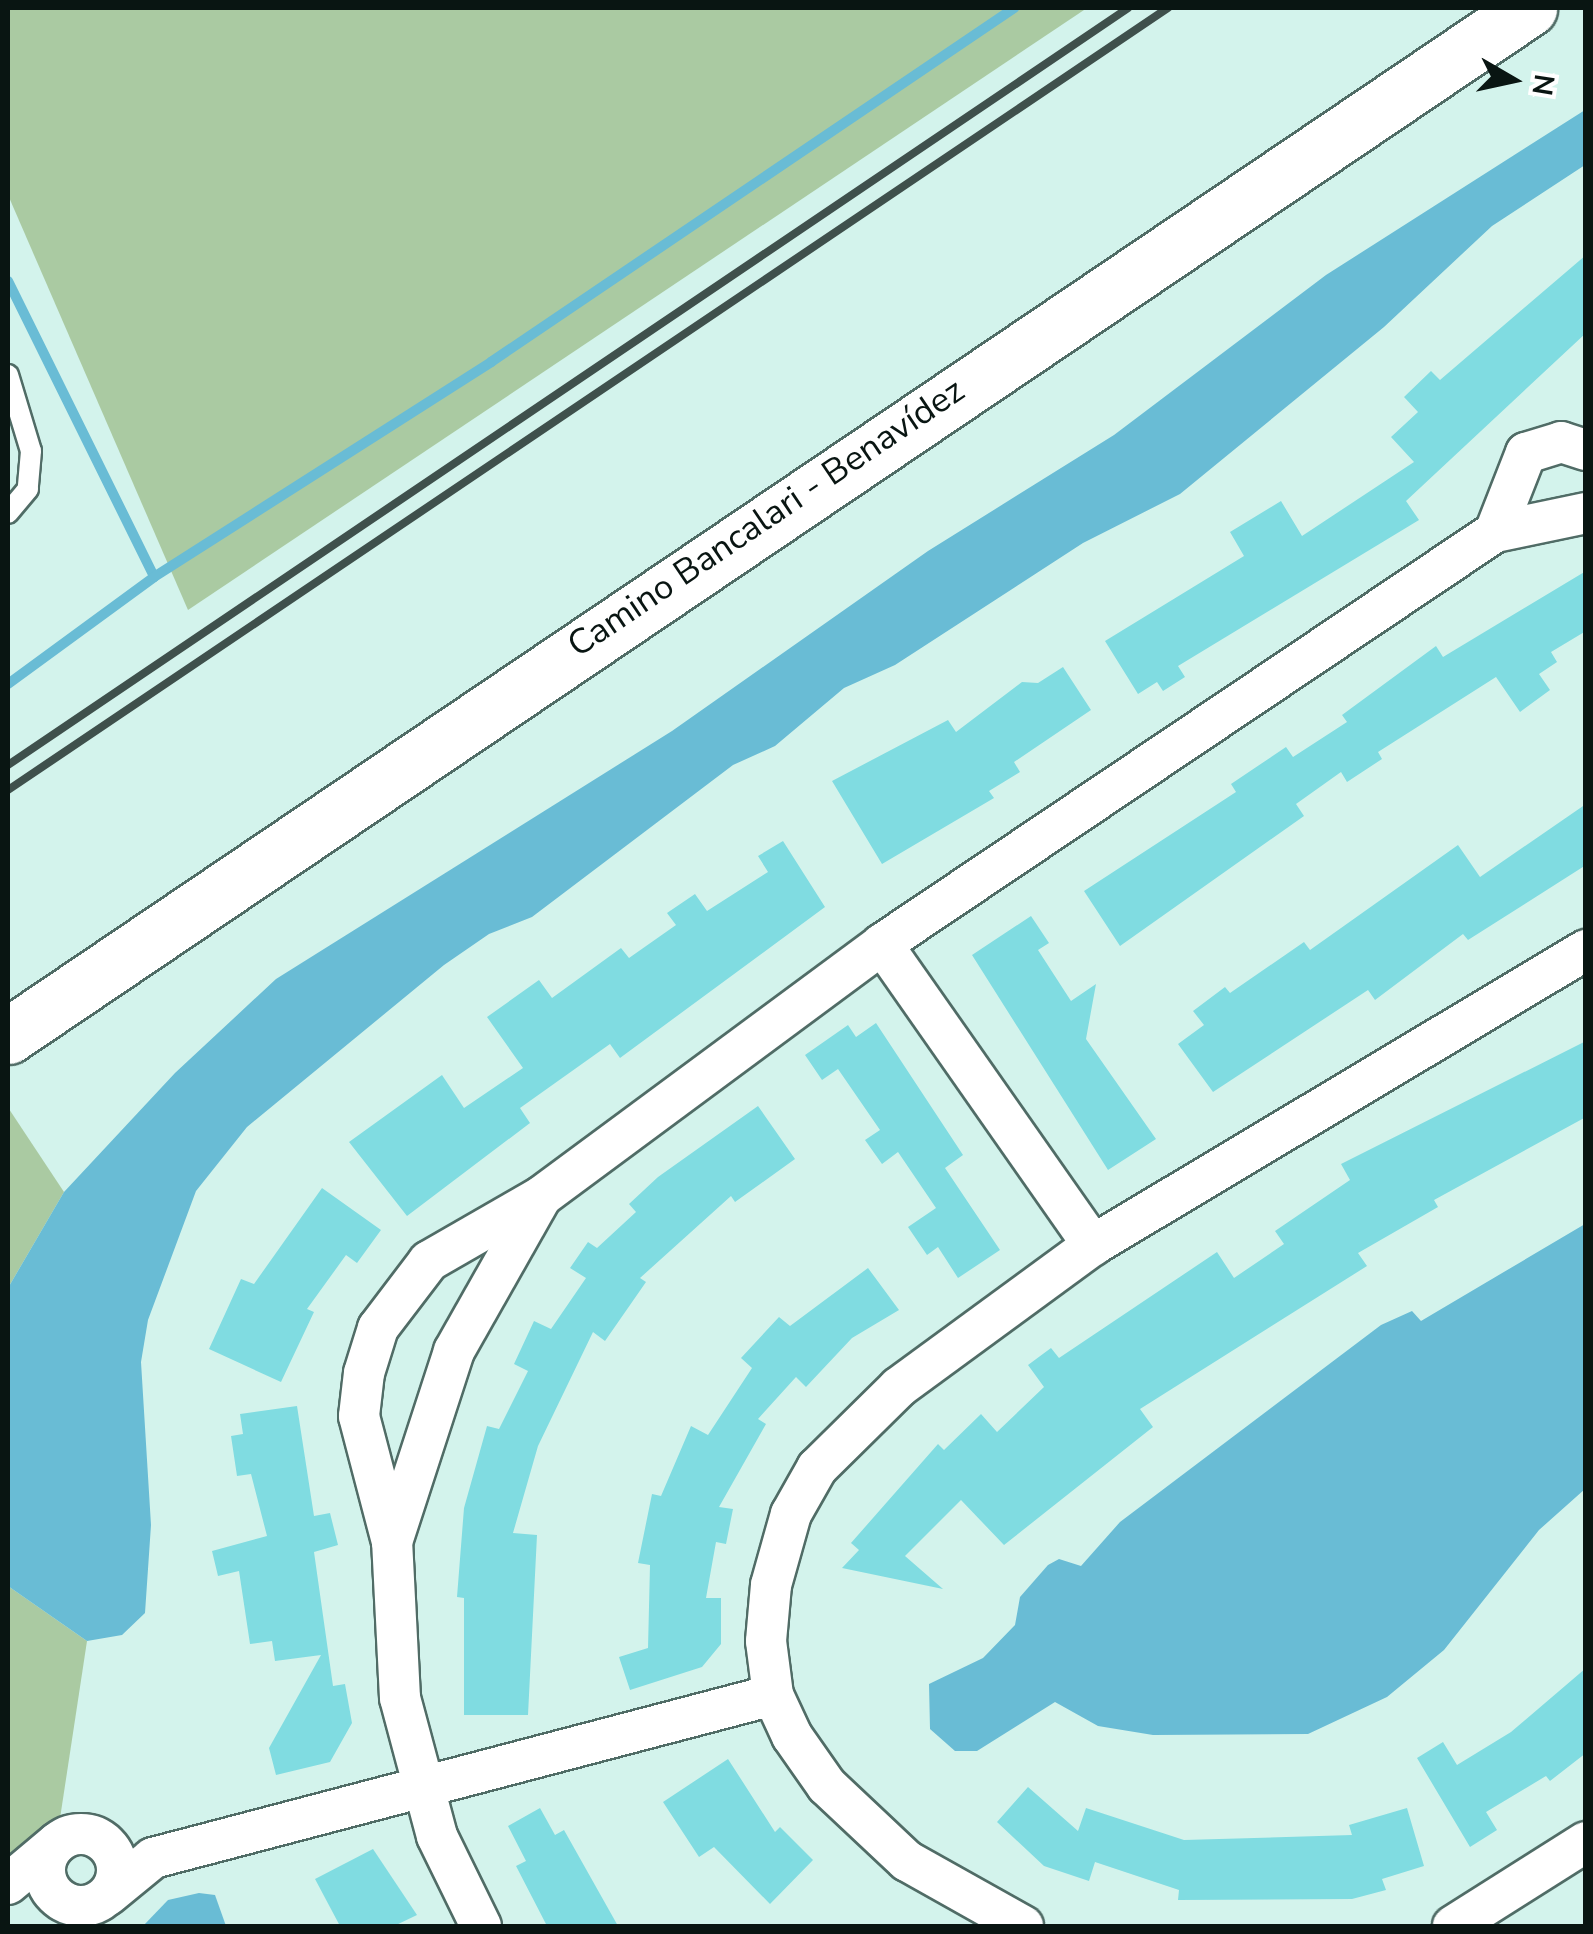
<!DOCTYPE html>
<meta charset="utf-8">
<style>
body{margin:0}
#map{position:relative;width:1593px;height:1934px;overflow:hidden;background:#d3f3ec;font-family:"Nunito Sans",sans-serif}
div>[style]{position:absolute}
.green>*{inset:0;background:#aacaa2}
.water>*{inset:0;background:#69bcd5}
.stream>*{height:10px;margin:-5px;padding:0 5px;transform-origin:5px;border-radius:5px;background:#69bcd5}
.building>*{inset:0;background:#80dce1}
.roads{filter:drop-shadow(2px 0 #506c66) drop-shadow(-2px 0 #506c66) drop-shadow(0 2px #506c66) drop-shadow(0 -2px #506c66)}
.service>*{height:20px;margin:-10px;padding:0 10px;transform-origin:10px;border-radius:10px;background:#fff}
.minor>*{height:40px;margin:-20px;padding:0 20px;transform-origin:20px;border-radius:20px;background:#fff}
.minor>.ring{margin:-20px;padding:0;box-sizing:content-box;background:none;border:40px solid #fff;border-radius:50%}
.secondary>*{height:55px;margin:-27.5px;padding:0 27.5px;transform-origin:27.5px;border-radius:27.5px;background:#fff}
.rail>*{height:8px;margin:-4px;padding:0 4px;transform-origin:4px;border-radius:4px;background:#3f504c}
span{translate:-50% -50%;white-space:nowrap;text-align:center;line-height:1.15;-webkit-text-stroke:8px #fff;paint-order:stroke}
.street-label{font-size:35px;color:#091512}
.frame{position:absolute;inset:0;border:10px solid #091512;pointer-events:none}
.north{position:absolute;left:1463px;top:30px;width:100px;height:100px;-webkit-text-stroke:8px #fff;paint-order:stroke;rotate:99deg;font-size:28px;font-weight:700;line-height:40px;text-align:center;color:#091512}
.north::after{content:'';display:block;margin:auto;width:35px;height:45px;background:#091512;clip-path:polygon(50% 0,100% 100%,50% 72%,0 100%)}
</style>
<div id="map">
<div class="green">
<i style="clip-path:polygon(8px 8px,1087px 8px,188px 610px,8px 195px)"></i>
<i style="clip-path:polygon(9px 1109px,64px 1192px,8px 1288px,8px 1110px)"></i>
<i style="clip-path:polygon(8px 1586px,87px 1641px,59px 1825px,8px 1860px)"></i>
</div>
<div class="water">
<i style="clip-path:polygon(1585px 110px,1585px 165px,1492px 226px,1384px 327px,1180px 494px,1083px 543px,895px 665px,844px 688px,775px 746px,733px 765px,532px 917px,489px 934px,444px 965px,247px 1127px,196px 1191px,148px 1320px,141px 1362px,151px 1525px,145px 1613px,122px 1635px,87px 1641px,8px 1586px,8px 1288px,64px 1192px,175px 1073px,276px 979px,672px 731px,928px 551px,1114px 435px,1326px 275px)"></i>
<i style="clip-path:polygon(1585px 1224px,1585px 1489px,1539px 1530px,1444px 1650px,1387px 1697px,1308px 1734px,1153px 1735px,1098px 1726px,1055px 1702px,977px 1751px,955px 1751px,930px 1729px,929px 1684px,983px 1658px,1015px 1625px,1020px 1597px,1048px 1565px,1059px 1559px,1081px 1566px,1120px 1522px,1381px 1325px,1412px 1311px,1421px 1321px)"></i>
<i style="clip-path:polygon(199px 1893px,215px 1895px,226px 1926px,143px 1926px,168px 1900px)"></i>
</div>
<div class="stream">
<i style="left:8px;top:281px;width:330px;rotate:63.7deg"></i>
<i style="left:8px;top:684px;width:181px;rotate:-36.2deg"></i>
<i style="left:154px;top:577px;width:400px;rotate:-32.5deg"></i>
<i style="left:491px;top:362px;width:632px;rotate:-34.09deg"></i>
</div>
<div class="building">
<i style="clip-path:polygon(1586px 255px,1586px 333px,1406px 501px,1419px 520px,1178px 666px,1185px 677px,1163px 691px,1157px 682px,1138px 694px,1105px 641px,1244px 556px,1230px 532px,1281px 501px,1302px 536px,1414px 462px,1391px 437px,1418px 412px,1404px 397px,1431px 371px,1440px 380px)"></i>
<i style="clip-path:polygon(1586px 571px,1586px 631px,1551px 652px,1557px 662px,1539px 674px,1550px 690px,1520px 712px,1496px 677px,1378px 752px,1382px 759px,1347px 782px,1341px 772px,1296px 804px,1304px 816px,1120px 946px,1084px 891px,1236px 792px,1231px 784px,1286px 747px,1293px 757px,1347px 722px,1342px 715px,1436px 646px,1443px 657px)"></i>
<i style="clip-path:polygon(1063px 667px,1091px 710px,1014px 762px,1020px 772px,989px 791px,994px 798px,882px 864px,832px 781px,948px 720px,956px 732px,1022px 682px,1038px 683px)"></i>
<i style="clip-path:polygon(1586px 804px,1586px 865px,1468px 940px,1463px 934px,1375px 1000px,1368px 990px,1213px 1092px,1178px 1044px,1204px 1025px,1193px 1011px,1225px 987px,1230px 993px,1304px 942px,1310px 950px,1458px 845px,1480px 877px)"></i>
<i style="clip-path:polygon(783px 841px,825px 907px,620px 1058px,610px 1044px,520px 1108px,530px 1123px,407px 1216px,349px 1142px,442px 1075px,464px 1108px,523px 1068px,487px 1017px,539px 980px,552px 998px,621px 948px,629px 958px,676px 925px,667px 913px,695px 894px,707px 911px,768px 872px,758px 856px)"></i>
<i style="clip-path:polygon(1031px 916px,1049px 943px,1038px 950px,1071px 1001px,1096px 984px,1086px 1039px,1156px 1139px,1108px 1170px,972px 955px)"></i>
<i style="clip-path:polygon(876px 1023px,963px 1155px,945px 1168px,1000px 1250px,958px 1278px,938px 1247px,927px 1255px,908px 1227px,936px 1208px,898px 1152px,882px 1164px,865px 1140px,880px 1130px,838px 1069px,822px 1080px,805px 1055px,848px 1025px,856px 1037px)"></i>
<i style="clip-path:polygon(1586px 1041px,1586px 1117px,1434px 1200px,1438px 1207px,1358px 1253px,1367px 1266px,1140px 1409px,1153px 1427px,1004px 1545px,961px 1500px,905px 1556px,943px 1589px,842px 1568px,859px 1550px,851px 1543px,938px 1444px,944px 1450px,981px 1414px,997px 1432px,1044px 1387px,1028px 1365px,1051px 1348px,1059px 1358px,1217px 1252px,1234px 1278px,1284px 1244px,1275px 1231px,1350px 1180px,1341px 1164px)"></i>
<i style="clip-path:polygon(758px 1106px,795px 1159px,735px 1202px,731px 1196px,640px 1278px,646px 1282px,605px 1341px,593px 1332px,538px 1446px,513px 1533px,537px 1535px,528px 1715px,464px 1715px,464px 1598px,457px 1597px,464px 1508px,487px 1426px,499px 1429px,528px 1371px,514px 1364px,534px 1321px,551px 1329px,586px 1278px,570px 1268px,588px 1242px,597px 1248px,636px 1212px,629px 1204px,658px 1177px)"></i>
<i style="clip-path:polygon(322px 1188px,381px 1230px,357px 1263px,346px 1255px,307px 1309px,314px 1312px,281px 1382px,209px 1349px,241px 1279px,254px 1284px)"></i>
<i style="clip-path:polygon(868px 1268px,899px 1310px,852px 1338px,806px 1387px,796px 1377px,758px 1419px,766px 1424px,719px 1507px,733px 1509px,726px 1544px,716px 1542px,706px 1598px,721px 1598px,721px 1644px,702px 1667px,630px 1690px,619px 1657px,648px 1648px,650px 1565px,638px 1563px,652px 1494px,661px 1496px,691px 1426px,708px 1435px,752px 1368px,741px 1358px,779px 1317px,790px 1326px)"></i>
<i style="clip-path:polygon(297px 1406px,314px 1516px,330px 1513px,338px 1545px,314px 1552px,333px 1686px,345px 1684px,352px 1723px,330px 1762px,276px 1775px,269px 1748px,321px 1655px,275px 1661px,272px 1641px,250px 1644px,239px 1571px,218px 1576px,212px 1551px,267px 1536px,251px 1474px,237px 1476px,231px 1436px,243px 1434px,240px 1414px)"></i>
<i style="clip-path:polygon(1586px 1668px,1586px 1753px,1550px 1781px,1546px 1776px,1486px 1812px,1497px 1830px,1470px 1847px,1417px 1758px,1443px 1742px,1457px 1765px,1511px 1732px)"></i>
<i style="clip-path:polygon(728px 1759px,775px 1832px,780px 1827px,813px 1860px,770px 1904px,714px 1847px,699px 1857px,663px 1802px)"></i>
<i style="clip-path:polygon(1028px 1787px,1078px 1831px,1086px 1808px,1184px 1840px,1352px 1835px,1349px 1825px,1407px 1808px,1424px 1866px,1382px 1879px,1386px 1890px,1352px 1899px,1178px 1900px,1179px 1890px,1095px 1862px,1089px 1881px,1044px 1866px,997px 1822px)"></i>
<i style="clip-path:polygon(540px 1808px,555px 1835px,564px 1830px,618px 1926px,547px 1926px,516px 1866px,526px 1861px,508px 1826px)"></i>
<i style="clip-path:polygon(373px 1849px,417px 1915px,394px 1926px,340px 1926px,315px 1879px)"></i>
</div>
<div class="roads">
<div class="service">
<i style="left:8px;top:375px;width:79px;rotate:73.2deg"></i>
<i style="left:31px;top:451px;width:38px;rotate:95deg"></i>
<i style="left:28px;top:489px;width:31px;rotate:130deg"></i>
</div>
<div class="minor">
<i style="left:1495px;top:532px;width:85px;rotate:-68.6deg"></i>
<i style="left:1526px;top:453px;width:37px;rotate:-17deg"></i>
<i style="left:1561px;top:442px;width:26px;rotate:18deg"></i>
<i style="left:882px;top:944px;width:368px;rotate:55deg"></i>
<i style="left:392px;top:1542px;width:130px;rotate:-104.7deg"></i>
<i style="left:359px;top:1416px;width:43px;rotate:-83.4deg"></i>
<i style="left:364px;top:1373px;width:47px;rotate:-72.7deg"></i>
<i style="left:378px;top:1328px;width:84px;rotate:-52.7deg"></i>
<i style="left:429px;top:1261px;width:130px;rotate:-29.9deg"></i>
<i style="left:542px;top:1196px;width:423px;rotate:-36.5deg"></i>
<i style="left:882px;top:944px;width:739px;rotate:-33.91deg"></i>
<i style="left:1495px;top:532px;width:93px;rotate:-11.8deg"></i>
<i class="ring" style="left:45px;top:1834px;width:32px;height:32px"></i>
<i style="left:8px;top:1884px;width:64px;rotate:-39.9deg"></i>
<i style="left:108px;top:1895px;width:58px;rotate:-39.4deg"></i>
<i style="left:153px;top:1858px;width:641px;rotate:-14.73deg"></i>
<i style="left:481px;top:1926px;width:100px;rotate:-116.1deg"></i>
<i style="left:437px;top:1836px;width:143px;rotate:-105deg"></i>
<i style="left:400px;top:1698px;width:156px;rotate:-92.9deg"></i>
<i style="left:392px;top:1542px;width:201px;rotate:-72deg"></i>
<i style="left:454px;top:1351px;width:175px;rotate:-60.5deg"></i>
<i style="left:1023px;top:1926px;width:133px;rotate:-150.7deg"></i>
<i style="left:907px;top:1861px;width:110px;rotate:-136.8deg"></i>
<i style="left:827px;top:1786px;width:61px;rotate:-125deg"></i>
<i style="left:792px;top:1736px;width:45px;rotate:-114.9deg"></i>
<i style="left:773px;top:1695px;width:54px;rotate:-97.4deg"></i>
<i style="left:766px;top:1641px;width:56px;rotate:-84.9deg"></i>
<i style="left:771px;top:1585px;width:74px;rotate:-74.3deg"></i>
<i style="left:791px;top:1514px;width:53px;rotate:-60.5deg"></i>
<i style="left:817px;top:1468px;width:115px;rotate:-44.6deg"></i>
<i style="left:899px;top:1387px;width:240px;rotate:-36.2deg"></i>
<i style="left:1093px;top:1245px;width:575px;rotate:-30.9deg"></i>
<i style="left:1453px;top:1926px;width:157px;rotate:-32.3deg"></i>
</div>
<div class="secondary">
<i style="left:8px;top:1036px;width:1836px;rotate:-34.05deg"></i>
</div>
</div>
<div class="rail">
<i style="left:8px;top:765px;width:1352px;rotate:-34.05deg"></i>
<i style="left:8px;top:790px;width:1399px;rotate:-33.99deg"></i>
</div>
<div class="street-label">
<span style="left:766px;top:518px;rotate:-34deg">Camino Bancalari - Benavídez</span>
</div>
<div class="frame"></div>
<div class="north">N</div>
</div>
